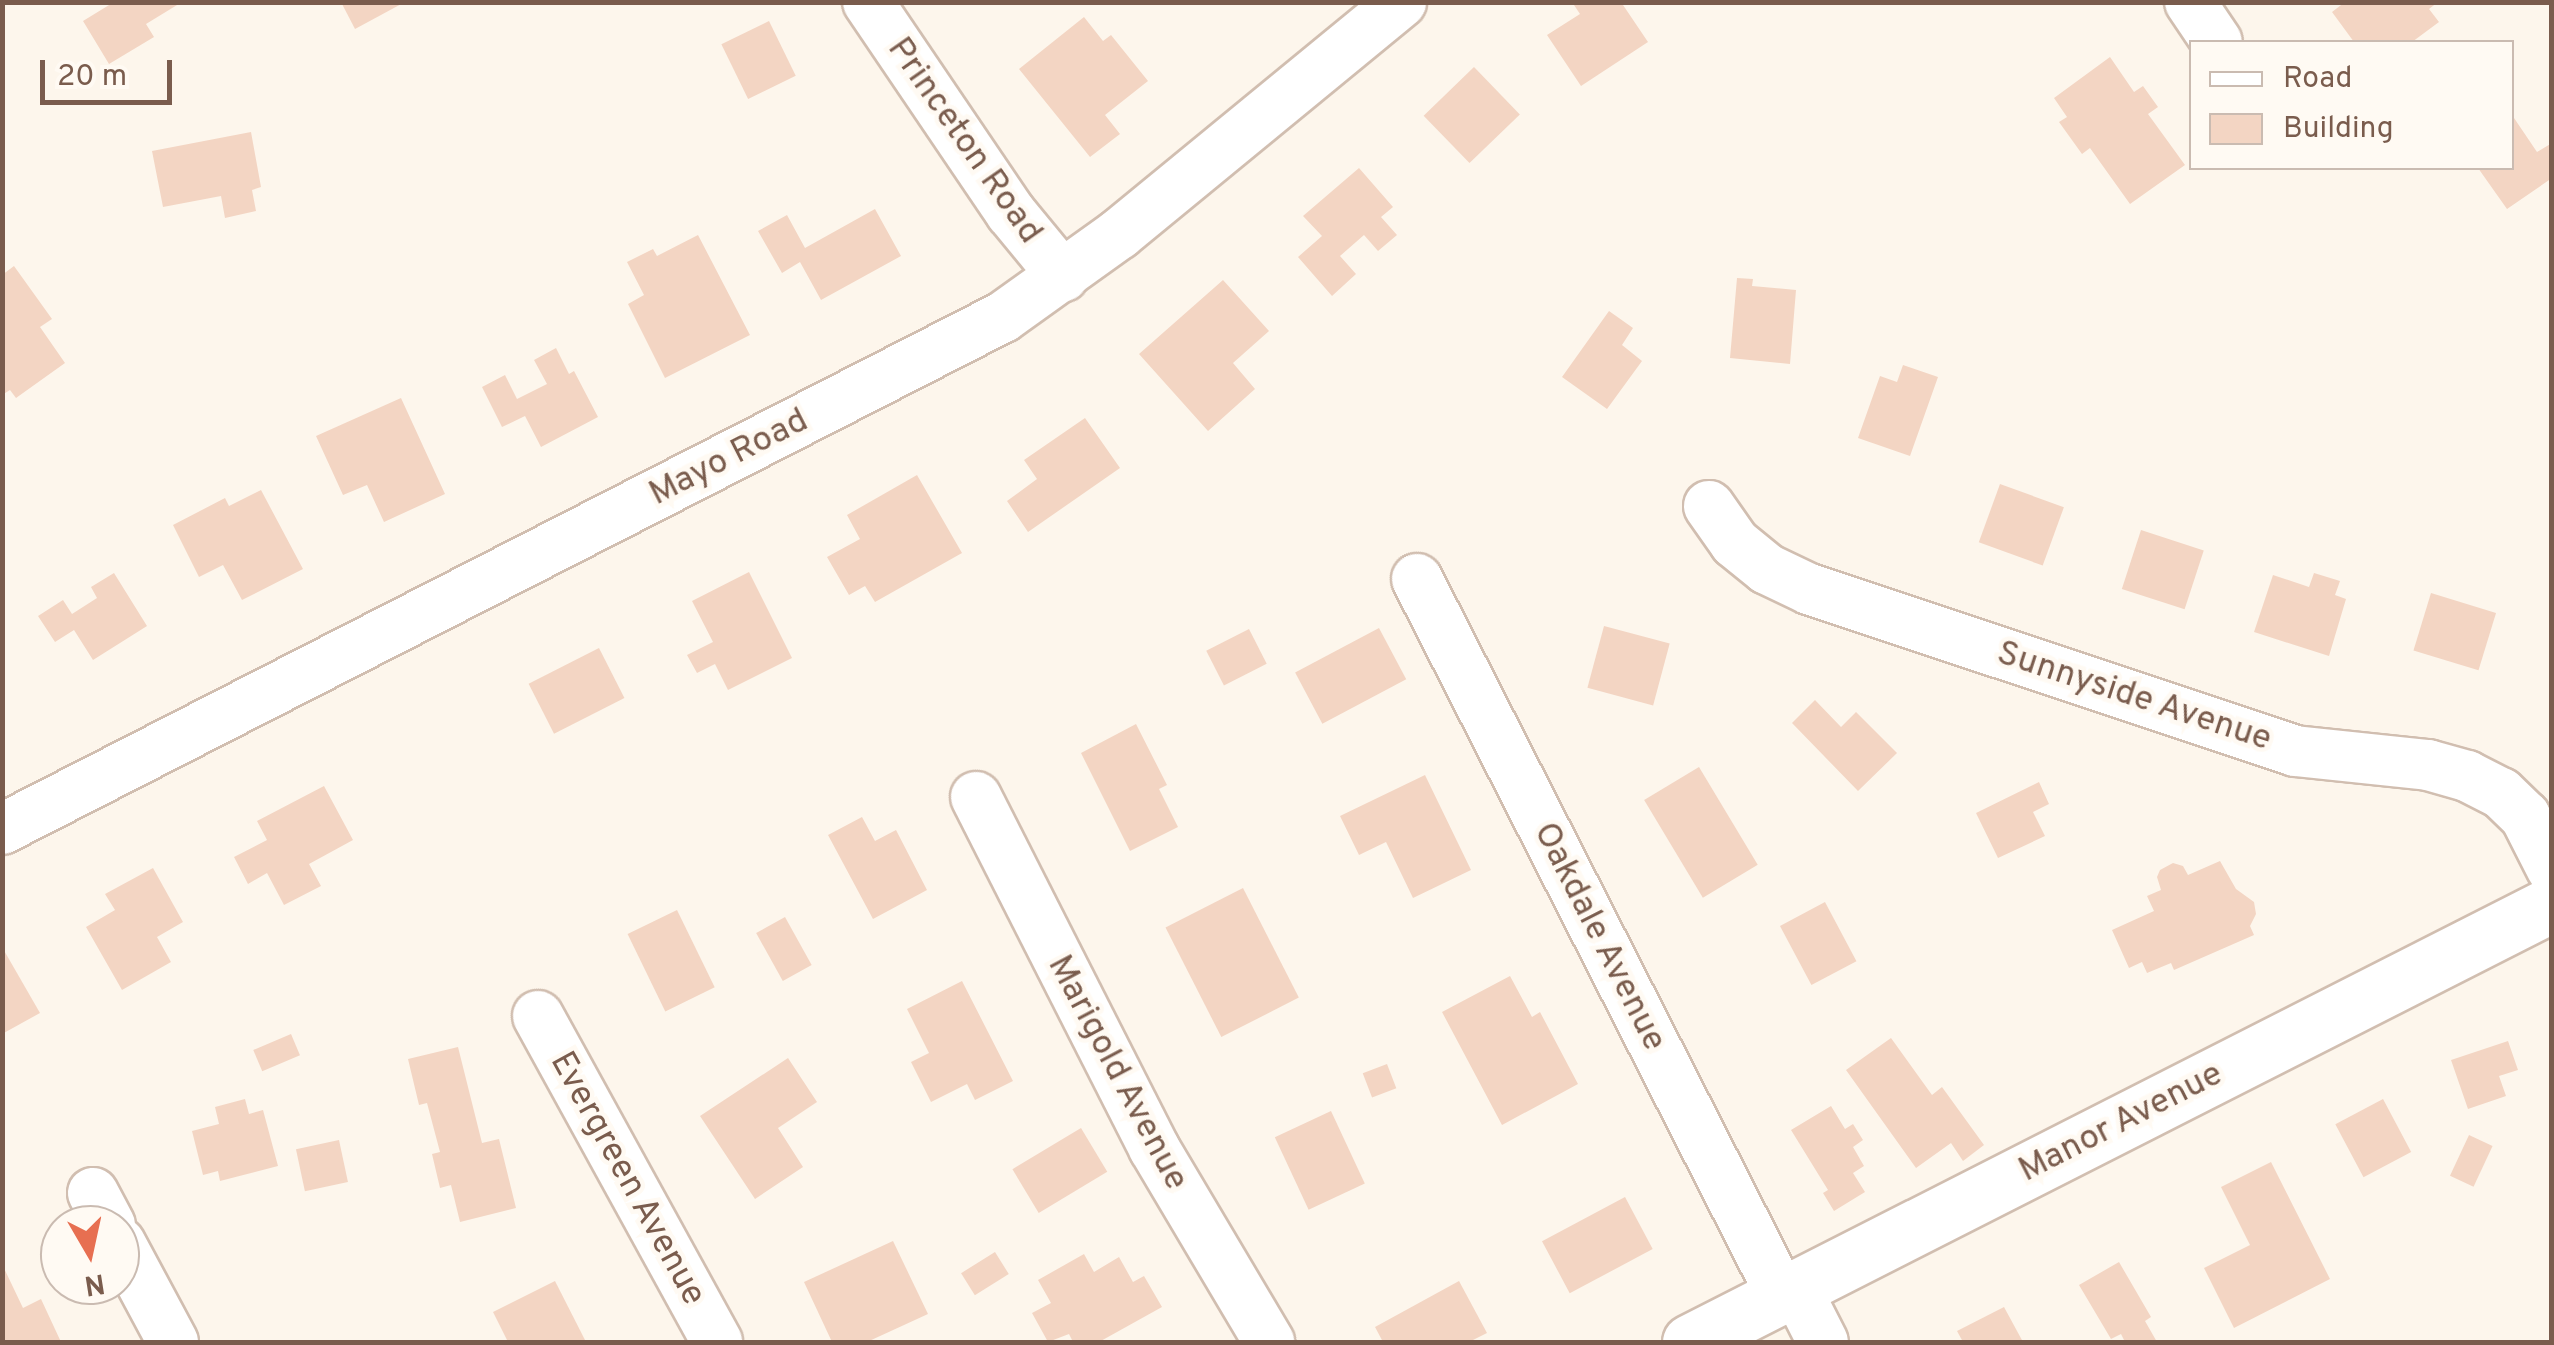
<!DOCTYPE html>
<style>
body{margin:0}
#map{position:relative;width:2554px;height:1345px;overflow:hidden;background:#fdf6ec;font-family:Overpass,sans-serif}
div>[style]{position:absolute}
.building>*{inset:0;background:#f3d5c3;transform-origin:0 0}
.roads{filter:drop-shadow(2px 0 #d1beb0) drop-shadow(-2px 0 #d1beb0) drop-shadow(0 2px #d1beb0) drop-shadow(0 -2px #d1beb0)}
.minor>*{height:50px;margin:-25px;padding:0 25px;transform-origin:25px;border-radius:25px;background:#fff}
.tertiary>*{height:55px;margin:-27.5px;padding:0 27.5px;transform-origin:27.5px;border-radius:27.5px;background:#fff}
span{translate:-50% -50%;white-space:nowrap;text-align:center;line-height:1.15;-webkit-text-stroke:9px #fffaf3;paint-order:stroke}
.street-label{font-size:35px;color:#7a5c4d}
.frame{position:absolute;inset:0;border:5px solid #7a5c4d;pointer-events:none}
.legend{position:absolute;left:2189px;top:40px;width:325px;height:130px;box-sizing:border-box;background:#fffaf3;border:2px solid #cabbb1;margin:0;padding:12px 18px;list-style:none;font-size:30px;color:#7a5c4d}
.legend li{display:flex;align-items:center;gap:20px;height:50px}
.legend b{width:50px;border:2px solid #cabbb1}
.north{position:absolute;left:40px;top:1205px;width:100px;height:100px;box-sizing:border-box;background:#fffaf3;border:2px solid #cabbb1;border-radius:50%;rotate:171deg;font-size:28px;font-weight:700;line-height:40px;text-align:center;color:#7a5c4d}
.north::after{content:'';display:block;margin:auto;width:35px;height:45px;background:#e76f51;clip-path:polygon(50% 0,100% 100%,50% 72%,0 100%)}
.scale{position:absolute;left:40px;top:60px;width:132px;height:45px;box-sizing:border-box;border:5px solid #7a5c4d;border-top:0;padding-left:12px;font-size:30px;line-height:35px;white-space:nowrap;color:#7a5c4d;-webkit-text-stroke:8px #fffaf3;paint-order:stroke}
</style>
<div id="map">
<div class="building">
<i style="clip-path:polygon(114px 2px,182px 2px,146px 24px,154px 37px,109px 64px,83px 21px)"></i>
<i style="clip-path:polygon(341px 2px,405px 2px,355px 29px)"></i>
<i style="clip-path:polygon(1572px 2px,1621px 2px,1648px 42px,1581px 86px,1547px 35px,1580px 14px)"></i>
<i style="clip-path:polygon(2345px 2px,2438px 2px,2429px 9px,2439px 22px,2412px 42px,2354px 42px,2332px 12px)"></i>
<i style="clip-path:polygon(1084px 17px,1103px 41px,1111px 35px,1148px 81px,1105px 115px,1120px 134px,1090px 157px,1019px 69px)"></i>
<i style="left:769px;top:21px;width:61px;height:53px;rotate:64deg"></i>
<i style="clip-path:polygon(2110px 57px,2134px 92px,2143px 86px,2158px 107px,2148px 114px,2185px 165px,2130px 204px,2090px 148px,2082px 154px,2059px 122px,2067px 117px,2054px 98px)"></i>
<i style="left:1474px;top:67px;width:66px;height:70px;rotate:46deg"></i>
<i style="clip-path:polygon(2512px 115px,2537px 152px,2552px 143px,2552px 178px,2507px 209px,2478px 168px,2512px 168px)"></i>
<i style="clip-path:polygon(251px 132px,261px 187px,252px 190px,256px 211px,225px 218px,221px 196px,163px 207px,152px 151px)"></i>
<i style="clip-path:polygon(1359px 168px,1393px 207px,1381px 217px,1397px 235px,1378px 251px,1364px 235px,1340px 256px,1356px 274px,1332px 296px,1298px 257px,1322px 236px,1303px 216px)"></i>
<i style="clip-path:polygon(875px 209px,901px 256px,821px 300px,800px 262px,782px 273px,758px 231px,787px 215px,805px 248px)"></i>
<i style="clip-path:polygon(698px 235px,750px 335px,665px 378px,628px 304px,644px 295px,627px 262px,653px 249px,657px 256px)"></i>
<i style="clip-path:polygon(14px 266px,52px 319px,40px 327px,65px 363px,16px 398px,10px 390px,2px 395px,2px 275px)"></i>
<i style="clip-path:polygon(1737px 278px,1753px 279px,1752px 286px,1796px 290px,1790px 364px,1730px 358px)"></i>
<i style="clip-path:polygon(1223px 280px,1269px 331px,1233px 363px,1255px 389px,1208px 431px,1139px 354px)"></i>
<i style="clip-path:polygon(1609px 311px,1633px 328px,1622px 345px,1642px 361px,1607px 409px,1562px 377px)"></i>
<i style="clip-path:polygon(556px 348px,569px 374px,574px 371px,598px 417px,541px 447px,525px 416px,502px 427px,482px 387px,505px 375px,517px 399px,547px 384px,534px 360px)"></i>
<i style="clip-path:polygon(1903px 365px,1938px 377px,1910px 456px,1858px 438px,1880px 376px,1897px 382px)"></i>
<i style="clip-path:polygon(401px 398px,445px 494px,384px 522px,367px 485px,343px 495px,316px 436px)"></i>
<i style="clip-path:polygon(1085px 418px,1120px 468px,1028px 532px,1007px 501px,1037px 479px,1024px 460px)"></i>
<i style="clip-path:polygon(917px 475px,962px 553px,875px 602px,865px 586px,849px 595px,827px 557px,860px 539px,847px 515px)"></i>
<i style="left:2000px;top:484px;width:68px;height:62px;rotate:20deg"></i>
<i style="clip-path:polygon(261px 490px,303px 569px,242px 600px,223px 565px,199px 577px,173px 525px,225px 498px,229px 506px)"></i>
<i style="left:2141px;top:530px;width:66px;height:62px;rotate:18deg"></i>
<i style="clip-path:polygon(749px 572px,792px 658px,728px 690px,715px 664px,697px 673px,687px 655px,713px 642px,692px 601px)"></i>
<i style="clip-path:polygon(114px 573px,147px 626px,93px 660px,74px 630px,55px 642px,38px 616px,63px 600px,72px 614px,97px 598px,91px 587px)"></i>
<i style="clip-path:polygon(2314px 573px,2340px 581px,2335px 595px,2346px 599px,2329px 656px,2254px 632px,2273px 575px,2309px 587px)"></i>
<i style="left:2431px;top:593px;width:68px;height:60px;rotate:17deg"></i>
<i style="left:1604px;top:626px;width:68px;height:64px;rotate:15deg"></i>
<i style="left:1379px;top:628px;width:58px;height:95px;rotate:62deg"></i>
<i style="left:1249px;top:629px;width:39px;height:48px;rotate:63deg"></i>
<i style="left:599px;top:648px;width:56px;height:79px;rotate:63deg"></i>
<i style="clip-path:polygon(1815px 700px,1841px 727px,1856px 712px,1897px 753px,1858px 791px,1792px 723px)"></i>
<i style="clip-path:polygon(1136px 724px,1167px 785px,1159px 789px,1178px 827px,1130px 851px,1081px 753px)"></i>
<i style="left:1699px;top:767px;width:114px;height:64px;rotate:59deg"></i>
<i style="clip-path:polygon(1425px 775px,1471px 870px,1413px 898px,1386px 842px,1359px 855px,1340px 816px)"></i>
<i style="clip-path:polygon(2039px 782px,2049px 804px,2033px 812px,2045px 836px,1998px 858px,1976px 813px)"></i>
<i style="clip-path:polygon(324px 786px,353px 840px,309px 864px,321px 886px,284px 905px,267px 873px,248px 884px,234px 857px,267px 840px,257px 821px)"></i>
<i style="clip-path:polygon(862px 817px,875px 841px,896px 830px,927px 890px,873px 919px,828px 835px)"></i>
<i style="clip-path:polygon(2220px 861px,2236px 889px,2254px 902px,2256px 914px,2250px 926px,2254px 935px,2174px 970px,2171px 963px,2147px 973px,2142px 962px,2129px 968px,2112px 930px,2154px 911px,2147px 896px,2161px 890px,2157px 877px,2160px 870px,2173px 863px,2183px 866px,2188px 875px)"></i>
<i style="clip-path:polygon(153px 868px,183px 922px,157px 937px,171px 962px,122px 990px,86px 927px,115px 910px,105px 894px)"></i>
<i style="left:1243px;top:888px;width:123px;height:87px;rotate:63deg"></i>
<i style="left:1825px;top:902px;width:67px;height:51px;rotate:62deg"></i>
<i style="left:677px;top:910px;width:86px;height:55px;rotate:64deg"></i>
<i style="left:785px;top:917px;width:55px;height:33px;rotate:61deg"></i>
<i style="clip-path:polygon(2px 947px,40px 1013px,2px 1034px)"></i>
<i style="clip-path:polygon(1510px 976px,1532px 1017px,1540px 1012px,1578px 1084px,1502px 1125px,1442px 1012px)"></i>
<i style="clip-path:polygon(962px 981px,1013px 1081px,975px 1100px,967px 1084px,931px 1102px,911px 1062px,929px 1053px,907px 1009px)"></i>
<i style="left:291px;top:1034px;width:23px;height:41px;rotate:67deg"></i>
<i style="clip-path:polygon(1891px 1038px,1932px 1095px,1942px 1087px,1984px 1145px,1963px 1161px,1951px 1143px,1916px 1168px,1846px 1070px)"></i>
<i style="clip-path:polygon(2508px 1041px,2518px 1070px,2499px 1076px,2506px 1096px,2468px 1109px,2451px 1060px)"></i>
<i style="clip-path:polygon(458px 1047px,482px 1143px,499px 1139px,516px 1208px,460px 1222px,451px 1185px,440px 1188px,432px 1154px,440px 1152px,427px 1103px,419px 1105px,408px 1059px)"></i>
<i style="clip-path:polygon(788px 1058px,817px 1102px,778px 1128px,803px 1167px,755px 1199px,700px 1116px)"></i>
<i style="left:1387px;top:1064px;width:26px;height:26px;rotate:69deg"></i>
<i style="clip-path:polygon(245px 1099px,249px 1114px,263px 1110px,278px 1166px,220px 1181px,218px 1171px,203px 1175px,192px 1131px,219px 1124px,215px 1107px)"></i>
<i style="left:2383px;top:1099px;width:60px;height:54px;rotate:62deg"></i>
<i style="clip-path:polygon(1831px 1106px,1845px 1129px,1853px 1124px,1863px 1140px,1853px 1147px,1864px 1166px,1853px 1173px,1865px 1192px,1834px 1211px,1823px 1193px,1828px 1190px,1791px 1130px)"></i>
<i style="left:1331px;top:1111px;width:80px;height:62px;rotate:65deg"></i>
<i style="left:1081px;top:1128px;width:51px;height:80px;rotate:59deg"></i>
<i style="left:2469px;top:1135px;width:26px;height:45px;rotate:25deg"></i>
<i style="left:339px;top:1140px;width:43px;height:44px;rotate:78deg"></i>
<i style="clip-path:polygon(2271px 1162px,2330px 1279px,2234px 1328px,2204px 1268px,2250px 1245px,2221px 1187px)"></i>
<i style="left:1625px;top:1197px;width:59px;height:94px;rotate:62deg"></i>
<i style="clip-path:polygon(893px 1241px,928px 1314px,867px 1342px,832px 1342px,804px 1282px)"></i>
<i style="left:995px;top:1252px;width:26px;height:40px;rotate:58deg"></i>
<i style="clip-path:polygon(1084px 1254px,1094px 1272px,1119px 1257px,1133px 1282px,1144px 1276px,1162px 1307px,1099px 1342px,1073px 1342px,1069px 1334px,1048px 1342px,1032px 1313px,1051px 1303px,1038px 1280px)"></i>
<i style="clip-path:polygon(2119px 1262px,2151px 1317px,2145px 1321px,2157px 1342px,2125px 1342px,2121px 1334px,2111px 1339px,2079px 1285px)"></i>
<i style="clip-path:polygon(2px 1264px,23px 1308px,41px 1299px,61px 1342px,2px 1342px)"></i>
<i style="clip-path:polygon(555px 1281px,586px 1342px,508px 1342px,493px 1312px)"></i>
<i style="clip-path:polygon(1459px 1281px,1487px 1333px,1469px 1342px,1383px 1342px,1375px 1327px)"></i>
<i style="clip-path:polygon(2004px 1307px,2023px 1342px,1963px 1342px,1957px 1331px)"></i>
</div>
<div class="roads">
<div class="minor">
<i style="left:868px;top:2px;width:255px;rotate:55.9deg"></i>
<i style="left:1011px;top:213px;width:82px;rotate:50.5deg"></i>
<i style="left:2190px;top:2px;width:48px;rotate:56deg"></i>
<i style="left:1709px;top:506px;width:45px;rotate:54.9deg"></i>
<i style="left:1735px;top:543px;width:41px;rotate:39.1deg"></i>
<i style="left:1767px;top:569px;width:47px;rotate:25.5deg"></i>
<i style="left:1809px;top:589px;width:512px;rotate:18.43deg"></i>
<i style="left:2295px;top:751px;width:134px;rotate:6deg"></i>
<i style="left:2428px;top:765px;width:41px;rotate:15.8deg"></i>
<i style="left:2467px;top:776px;width:38px;rotate:27deg"></i>
<i style="left:2501px;top:793px;width:33px;rotate:44deg"></i>
<i style="left:2525px;top:816px;width:59px;rotate:63deg"></i>
<i style="left:1417px;top:579px;width:805px;rotate:63.02deg"></i>
<i style="left:976px;top:797px;width:394px;rotate:63.1deg"></i>
<i style="left:1154px;top:1148px;width:226px;rotate:59.3deg"></i>
<i style="left:2px;top:829px;width:1124px;rotate:-27.09deg"></i>
<i style="left:1003px;top:317px;width:143px;rotate:-35.6deg"></i>
<i style="left:1119px;top:234px;width:365px;rotate:-39.4deg"></i>
<i style="left:538px;top:1016px;width:372px;rotate:61.2deg"></i>
<i style="left:93px;top:1193px;width:36px;rotate:62deg"></i>
<i style="left:120px;top:1243px;width:112px;rotate:61.8deg"></i>
<i style="left:1796px;top:1289px;width:59px;rotate:63deg"></i>
</div>
<div class="tertiary">
<i style="left:1690px;top:1342px;width:967px;rotate:-26.94deg"></i>
</div>
</div>
<div class="street-label">
<span style="left:964px;top:141px;rotate:55deg">Princeton Road</span>
<span style="left:729px;top:458px;rotate:-27deg">Mayo Road</span>
<span style="left:2134px;top:697px;rotate:18deg">Sunnyside Avenue</span>
<span style="left:1599px;top:937px;rotate:63deg">Oakdale Avenue</span>
<span style="left:1117px;top:1073px;rotate:62deg">Marigold Avenue</span>
<span style="left:2121px;top:1123px;rotate:-27deg">Manor Avenue</span>
<span style="left:627px;top:1179px;rotate:61deg">Evergreen Avenue</span>
</div>
<div class="frame"></div>
<ul class="legend">
<li><b style="height:12px;background:#fff"></b>Road</li>
<li><b style="height:28px;background:#f3d5c3"></b>Building</li>
</ul>
<div class="north">N</div>
<div class="scale">20 m</div>
</div>
